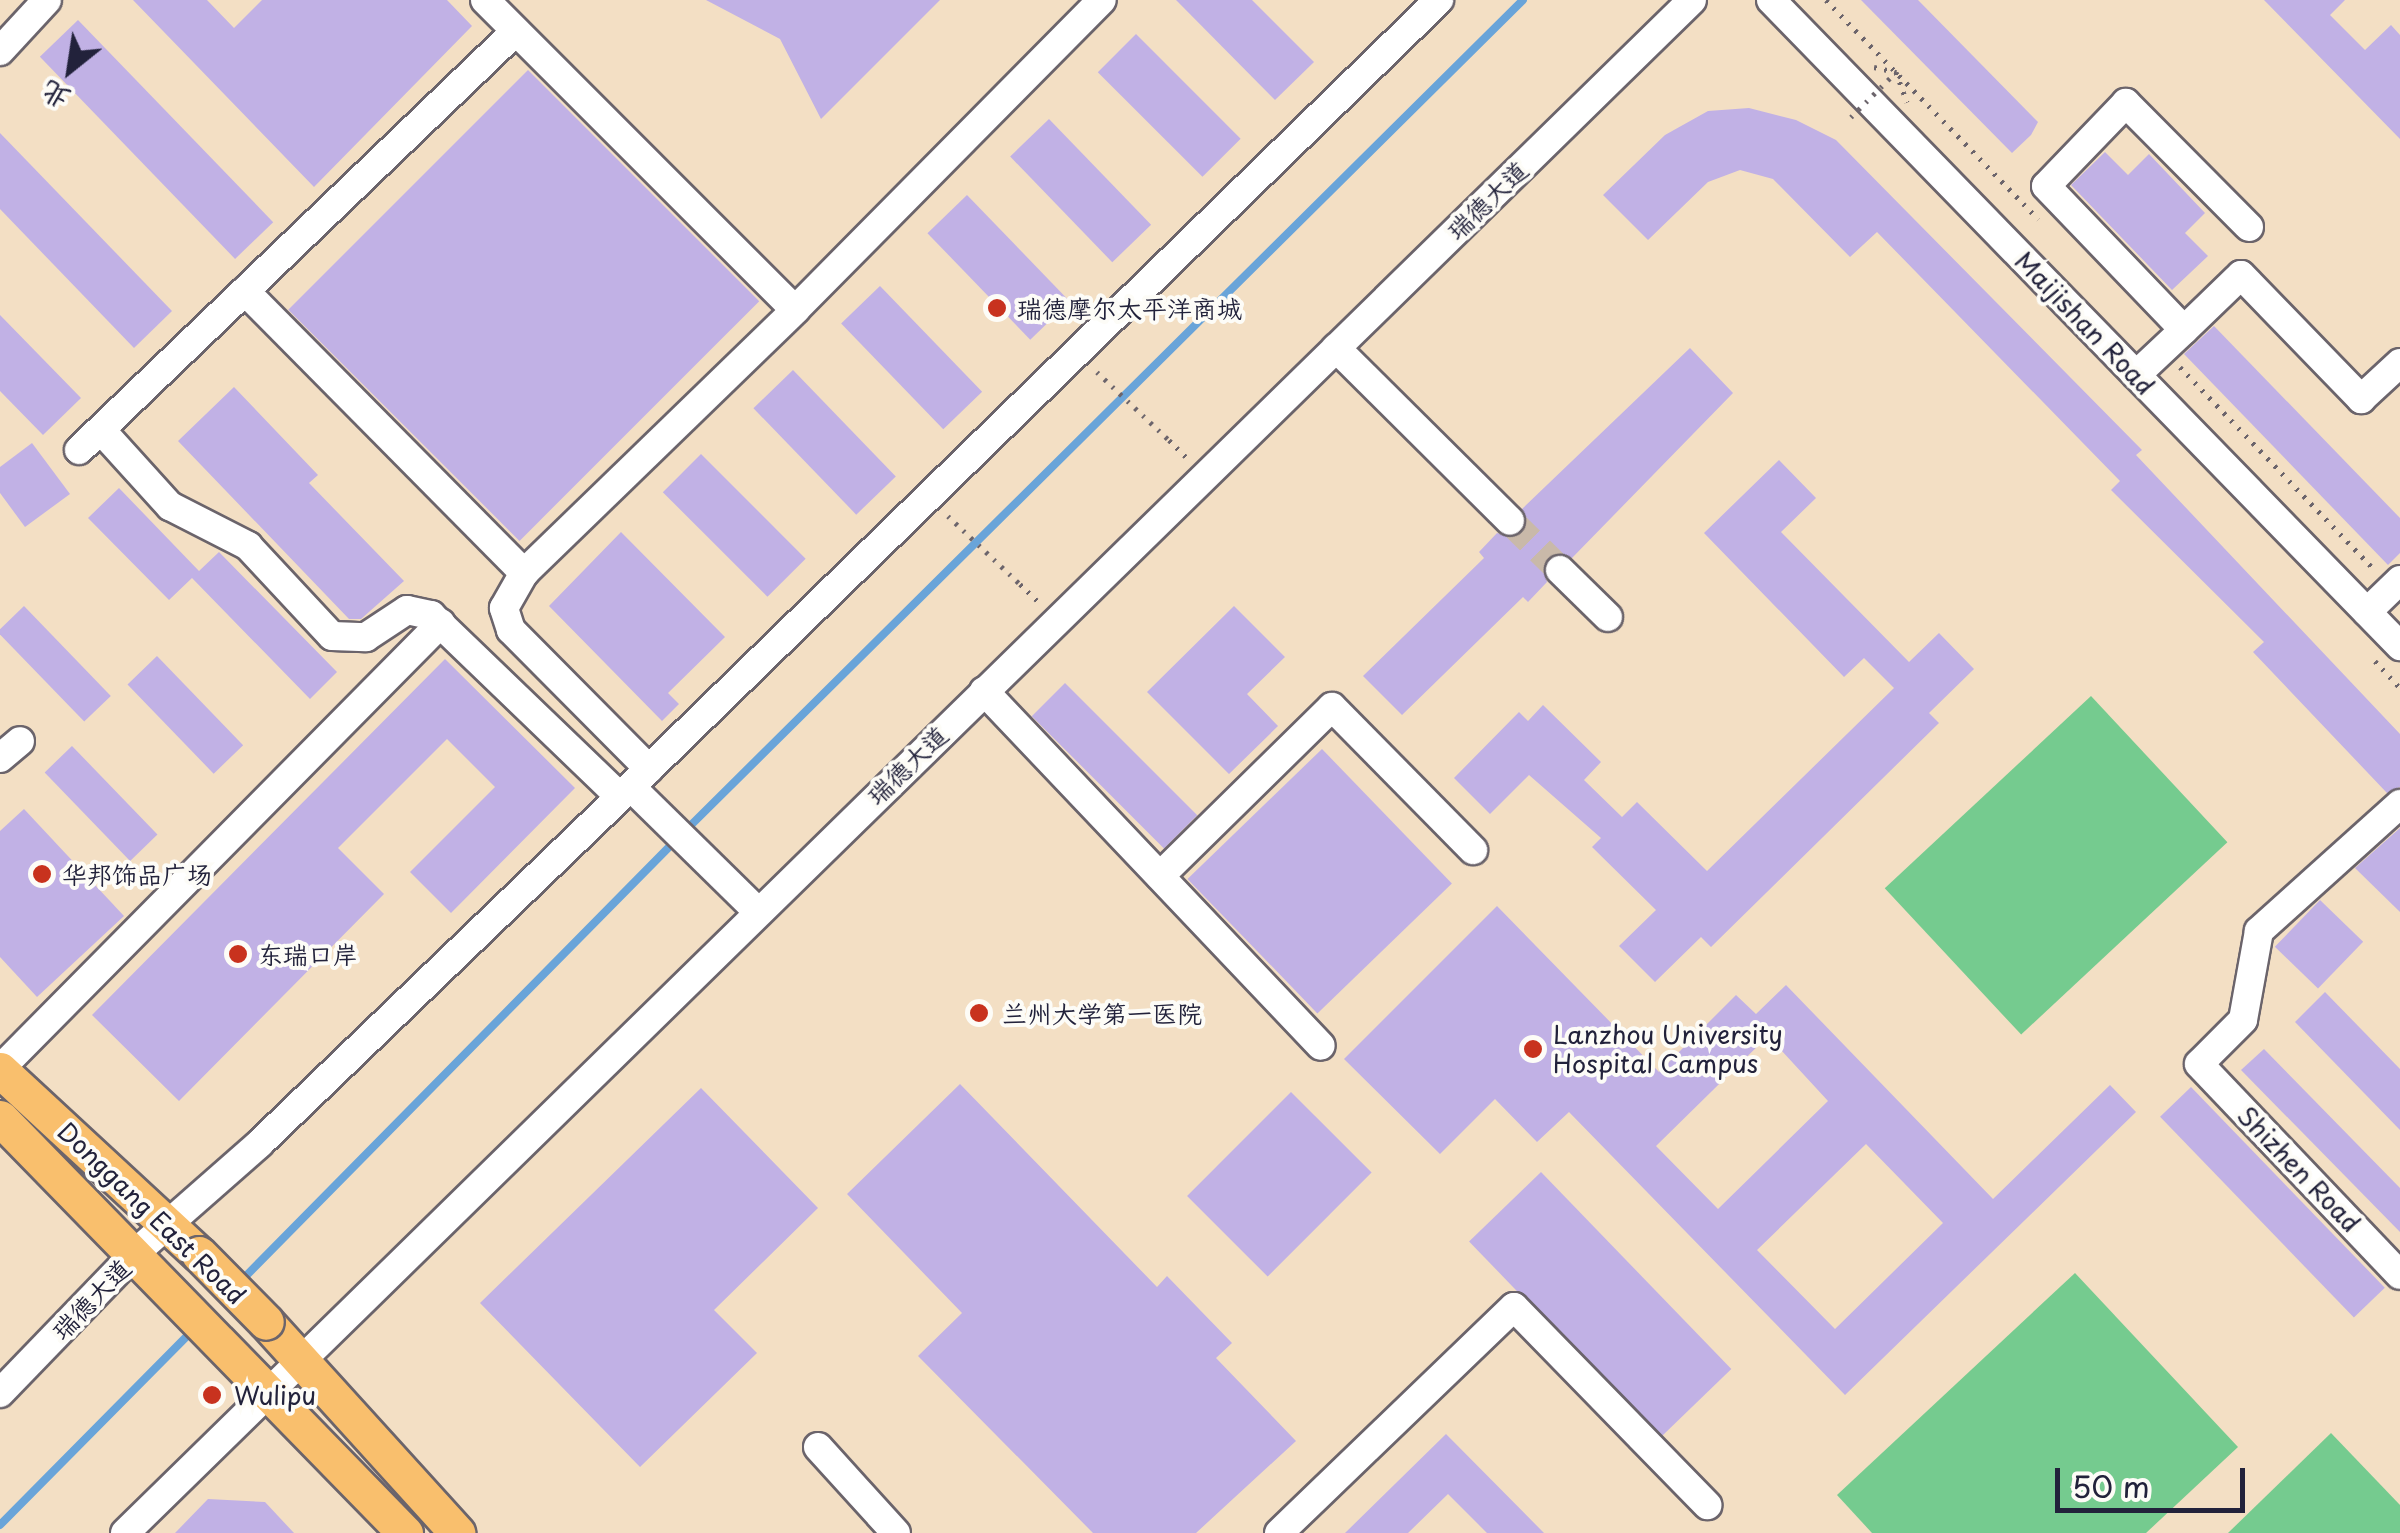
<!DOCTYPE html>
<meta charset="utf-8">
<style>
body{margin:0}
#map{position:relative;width:2400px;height:1533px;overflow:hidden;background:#f3dfc4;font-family:"Playpen Sans","LXGW WenKai TC",sans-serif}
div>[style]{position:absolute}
.green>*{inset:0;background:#75cb8f;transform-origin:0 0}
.stream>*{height:8px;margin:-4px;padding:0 4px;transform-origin:4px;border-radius:4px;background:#69a4d9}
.building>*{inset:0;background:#c1b1e5;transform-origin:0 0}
.minor-tunnel>*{height:28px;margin-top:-14px;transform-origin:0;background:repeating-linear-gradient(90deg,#c9b9a9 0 28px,transparent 0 42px)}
.path>*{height:5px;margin-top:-2.5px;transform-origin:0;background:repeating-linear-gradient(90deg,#6b646b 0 2.5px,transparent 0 10.5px)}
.roads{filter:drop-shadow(2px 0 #6b646b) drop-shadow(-2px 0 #6b646b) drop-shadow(0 2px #6b646b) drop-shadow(0 -2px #6b646b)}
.minor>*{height:28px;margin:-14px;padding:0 14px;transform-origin:14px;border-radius:14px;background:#fff}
.major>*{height:35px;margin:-17.5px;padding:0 17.5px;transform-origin:17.5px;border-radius:17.5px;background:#f9bf6d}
.path-bridge>*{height:5px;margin-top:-2.5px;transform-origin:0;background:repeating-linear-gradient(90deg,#6b646b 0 2.5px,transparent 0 10.5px)}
.bridges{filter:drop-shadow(2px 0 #6b646b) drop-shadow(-2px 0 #6b646b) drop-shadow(0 2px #6b646b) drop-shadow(0 -2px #6b646b)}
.major-bridge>*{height:35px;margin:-17.5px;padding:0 17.5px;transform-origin:17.5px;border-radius:17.5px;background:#f9bf6d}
.dots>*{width:28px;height:28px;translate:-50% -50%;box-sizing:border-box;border:5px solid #fdfcf7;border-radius:50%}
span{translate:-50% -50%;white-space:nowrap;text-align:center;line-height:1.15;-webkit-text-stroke:8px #fdfcf7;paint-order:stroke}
.street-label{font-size:25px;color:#22223b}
.poi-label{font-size:25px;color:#22223b}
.left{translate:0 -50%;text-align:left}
.north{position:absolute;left:20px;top:20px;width:100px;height:100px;-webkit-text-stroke:8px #fdfcf7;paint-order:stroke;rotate:210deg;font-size:28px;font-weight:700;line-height:40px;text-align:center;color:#22223b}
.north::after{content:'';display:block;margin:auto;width:35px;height:45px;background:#22223b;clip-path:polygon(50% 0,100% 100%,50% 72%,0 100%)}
.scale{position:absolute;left:2055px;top:1468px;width:190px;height:45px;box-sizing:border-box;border:5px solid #22223b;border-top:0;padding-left:12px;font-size:30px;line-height:35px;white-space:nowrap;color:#22223b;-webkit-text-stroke:8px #fdfcf7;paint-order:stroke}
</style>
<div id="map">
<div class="green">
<i style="left:2091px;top:696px;width:200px;height:282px;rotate:47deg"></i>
<i style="clip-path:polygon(2075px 1273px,2238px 1447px,2146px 1533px,1872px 1533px,1837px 1495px)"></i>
<i style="clip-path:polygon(2331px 1433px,2400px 1505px,2400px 1533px,2228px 1533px)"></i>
</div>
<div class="stream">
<i style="left:685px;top:831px;width:1180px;rotate:-44.76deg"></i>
<i style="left:239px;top:1283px;width:621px;rotate:-45.39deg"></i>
<i style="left:0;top:1525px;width:276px;rotate:-45.3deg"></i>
</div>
<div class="building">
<i style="clip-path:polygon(133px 0,207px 0,234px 28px,262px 0,447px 0,472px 26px,314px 187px)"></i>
<i style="clip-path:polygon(706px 0,940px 0,821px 119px,780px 39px)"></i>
<i style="clip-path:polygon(1176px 0,1252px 0,1314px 62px,1275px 100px)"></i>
<i style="clip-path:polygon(1861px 0,1918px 0,2038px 122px,2031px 135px,2012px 153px)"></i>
<i style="clip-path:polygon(2264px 0,2345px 0,2330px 15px,2365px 50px,2391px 25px,2400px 35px,2400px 139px)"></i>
<i style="left:78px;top:20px;width:281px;height:53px;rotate:46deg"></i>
<i style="left:1136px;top:34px;width:148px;height:54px;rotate:45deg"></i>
<i style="left:528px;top:70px;width:327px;height:339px;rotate:45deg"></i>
<i style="clip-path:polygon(1749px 108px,1796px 120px,1836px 140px,2142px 450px,2136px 455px,2400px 734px,2400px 787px,2387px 793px,2253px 652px,2264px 642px,2111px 490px,2120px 481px,1877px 232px,1850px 257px,1773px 179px,1740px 170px,1708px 182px,1648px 240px,1603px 195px,1665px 135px,1708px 111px)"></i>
<i style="left:1049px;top:119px;width:147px;height:54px;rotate:46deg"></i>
<i style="clip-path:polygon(0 133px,172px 311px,134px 348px,0 209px)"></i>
<i style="clip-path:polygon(2105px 152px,2128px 175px,2149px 154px,2205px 213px,2185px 233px,2208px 256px,2172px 290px,2071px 185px)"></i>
<i style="left:967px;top:195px;width:148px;height:55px;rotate:46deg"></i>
<i style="left:880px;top:286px;width:147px;height:54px;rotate:46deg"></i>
<i style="clip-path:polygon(0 315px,81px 398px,43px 435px,0 391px)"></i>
<i style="clip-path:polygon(2214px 326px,2400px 518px,2400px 553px,2388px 565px,2184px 354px)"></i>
<i style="clip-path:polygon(1690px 348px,1733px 393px,1572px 558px,1548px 557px,1543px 567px,1547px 582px,1528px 602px,1523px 597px,1402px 715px,1363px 676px,1484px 558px,1479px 552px,1497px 533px,1514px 538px,1523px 533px,1522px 509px)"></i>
<i style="left:793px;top:370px;width:148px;height:55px;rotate:46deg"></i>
<i style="clip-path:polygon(234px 387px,318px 475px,309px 483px,404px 581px,361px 619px,349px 619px,178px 441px)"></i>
<i style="clip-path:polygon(32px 443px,70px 494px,25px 527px,0 493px,0 467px)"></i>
<i style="left:701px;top:454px;width:148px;height:54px;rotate:45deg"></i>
<i style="clip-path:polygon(1779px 460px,1816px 498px,1781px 532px,1909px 662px,1939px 633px,1974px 669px,1929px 713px,1939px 723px,1711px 947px,1701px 937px,1655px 982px,1619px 946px,1656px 910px,1592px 847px,1601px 838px,1529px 775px,1490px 814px,1454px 778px,1519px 712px,1528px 721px,1543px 705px,1601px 762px,1584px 780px,1622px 817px,1637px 802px,1707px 871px,1894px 688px,1864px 658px,1844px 677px,1704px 533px)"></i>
<i style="clip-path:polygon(119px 488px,199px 571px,219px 552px,337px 672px,310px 699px,192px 578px,169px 600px,88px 518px)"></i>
<i style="clip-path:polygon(621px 532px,725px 637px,668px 693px,679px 704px,662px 721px,549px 606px)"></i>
<i style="left:24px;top:606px;width:125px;height:37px;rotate:46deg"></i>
<i style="clip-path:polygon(1234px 606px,1285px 657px,1247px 694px,1278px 726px,1229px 774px,1147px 692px)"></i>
<i style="left:157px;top:656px;width:124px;height:41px;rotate:46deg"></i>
<i style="clip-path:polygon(445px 659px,575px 788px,451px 913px,410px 872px,495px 787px,447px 739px,338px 848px,384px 894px,179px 1101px,92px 1015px)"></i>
<i style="left:1065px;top:683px;width:187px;height:47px;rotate:45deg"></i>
<i style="left:72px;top:746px;width:123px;height:38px;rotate:46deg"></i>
<i style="left:1322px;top:749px;width:187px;height:187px;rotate:46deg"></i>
<i style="clip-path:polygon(24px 809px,124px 916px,37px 997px,0 957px,0 831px)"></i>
<i style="clip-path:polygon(2400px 828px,2400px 912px,2355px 868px)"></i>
<i style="left:2320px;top:900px;width:60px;height:65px;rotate:44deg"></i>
<i style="clip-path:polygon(evenodd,1497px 906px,1659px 1072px,1736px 995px,1756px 1014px,1786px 985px,1993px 1199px,2110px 1085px,2136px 1112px,1845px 1395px,1569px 1112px,1537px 1142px,1495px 1099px,1440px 1154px,1344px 1059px,1497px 906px,1768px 1036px,1828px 1101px,1718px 1209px,1656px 1146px,1768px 1036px,1497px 906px,1866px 1144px,1943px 1223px,1835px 1329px,1757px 1250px,1866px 1144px)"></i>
<i style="clip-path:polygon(2325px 992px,2400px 1069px,2400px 1130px,2295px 1022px)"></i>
<i style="clip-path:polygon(2264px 1049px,2400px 1188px,2400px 1232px,2241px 1070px)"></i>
<i style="clip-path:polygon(960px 1084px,1157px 1287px,1167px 1276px,1232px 1343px,1216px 1358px,1296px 1441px,1196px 1533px,1093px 1533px,918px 1356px,962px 1313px,847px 1194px)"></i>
<i style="left:2191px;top:1087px;width:279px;height:43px;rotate:46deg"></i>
<i style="clip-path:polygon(701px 1088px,818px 1208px,714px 1310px,757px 1353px,640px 1467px,480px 1303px)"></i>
<i style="left:1291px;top:1092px;width:114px;height:147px;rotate:45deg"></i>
<i style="left:1541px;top:1172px;width:274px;height:100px;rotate:46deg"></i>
<i style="clip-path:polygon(1446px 1434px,1544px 1533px,1487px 1533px,1448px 1494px,1408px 1533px,1345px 1533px)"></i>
<i style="clip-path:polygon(208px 1499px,265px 1502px,294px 1533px,175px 1533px)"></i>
</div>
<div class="minor-tunnel">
<i style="left:1510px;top:521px;width:70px;rotate:44.4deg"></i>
</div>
<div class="path">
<i style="left:1826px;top:0;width:305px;rotate:45.9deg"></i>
<i style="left:1874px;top:67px;width:23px;rotate:13deg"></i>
<i style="left:1896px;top:72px;width:32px;rotate:70deg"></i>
<i style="left:2180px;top:367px;width:280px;rotate:46.2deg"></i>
<i style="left:1169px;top:440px;width:28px;rotate:45deg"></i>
<i style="left:1020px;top:584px;width:28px;rotate:44deg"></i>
<i style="left:2375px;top:661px;width:37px;rotate:47deg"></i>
</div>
<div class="roads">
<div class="minor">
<i style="left:485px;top:0;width:438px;rotate:45deg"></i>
<i style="left:795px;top:310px;width:436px;rotate:-45.3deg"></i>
<i style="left:1771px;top:0;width:902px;rotate:45.76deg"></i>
<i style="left:0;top:51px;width:69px;rotate:-47.3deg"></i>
<i style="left:2249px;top:227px;width:175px;rotate:-134.8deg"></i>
<i style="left:2126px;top:103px;width:115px;rotate:133.9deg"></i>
<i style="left:2046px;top:186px;width:199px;rotate:46.2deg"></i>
<i style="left:2184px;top:330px;width:79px;rotate:-44deg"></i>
<i style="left:2241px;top:275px;width:173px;rotate:45.9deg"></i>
<i style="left:2361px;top:399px;width:53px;rotate:-42.7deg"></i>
<i style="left:245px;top:291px;width:397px;rotate:45.3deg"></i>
<i style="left:1336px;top:348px;width:245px;rotate:44.8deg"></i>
<i style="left:2136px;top:375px;width:66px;rotate:-43.2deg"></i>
<i style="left:101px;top:430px;width:103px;rotate:47.8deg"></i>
<i style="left:170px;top:506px;width:88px;rotate:27.1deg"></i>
<i style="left:248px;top:546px;width:123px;rotate:47deg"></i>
<i style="left:332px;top:636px;width:34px;rotate:2deg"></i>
<i style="left:366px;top:637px;width:49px;rotate:-33.4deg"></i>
<i style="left:407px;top:610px;width:25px;rotate:12deg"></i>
<i style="left:431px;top:615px;width:262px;rotate:43.9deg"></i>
<i style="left:79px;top:450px;width:605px;rotate:-43.8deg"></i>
<i style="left:1560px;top:570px;width:67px;rotate:44.4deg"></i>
<i style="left:2367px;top:612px;width:46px;rotate:-44.1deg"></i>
<i style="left:984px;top:691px;width:489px;rotate:46.5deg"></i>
<i style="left:0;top:758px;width:26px;rotate:-40deg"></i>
<i style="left:649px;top:769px;width:196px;rotate:-134.8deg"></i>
<i style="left:511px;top:630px;width:23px;rotate:-108deg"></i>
<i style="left:504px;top:608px;width:40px;rotate:-60.3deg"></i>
<i style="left:524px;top:573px;width:378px;rotate:-44.1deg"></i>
<i style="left:631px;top:787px;width:178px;rotate:44.5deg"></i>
<i style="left:2400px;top:804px;width:190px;rotate:138deg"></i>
<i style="left:2259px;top:931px;width:90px;rotate:100.2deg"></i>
<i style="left:2243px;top:1020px;width:62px;rotate:135deg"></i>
<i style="left:2199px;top:1064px;width:291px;rotate:46.4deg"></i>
<i style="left:1160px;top:876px;width:241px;rotate:-44.5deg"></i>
<i style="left:1332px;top:707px;width:201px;rotate:45.4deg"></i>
<i style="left:0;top:1069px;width:627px;rotate:-45.32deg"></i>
<i style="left:0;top:1393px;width:193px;rotate:-46deg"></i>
<i style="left:134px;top:1254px;width:167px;rotate:-41.3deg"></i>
<i style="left:259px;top:1144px;width:501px;rotate:-43.87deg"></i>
<i style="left:620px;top:797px;width:1143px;rotate:-44.22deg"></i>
<i style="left:818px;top:1447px;width:116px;rotate:47.8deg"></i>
<i style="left:125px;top:1533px;width:2192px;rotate:-44.37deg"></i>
<i style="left:1279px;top:1533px;width:326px;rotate:-43.9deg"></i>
<i style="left:1514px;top:1307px;width:277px;rotate:45.7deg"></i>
</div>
<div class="major">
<i style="left:0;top:1070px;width:271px;rotate:42.8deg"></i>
<i style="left:0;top:1118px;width:580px;rotate:45.7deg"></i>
<i style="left:266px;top:1322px;width:285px;rotate:47.8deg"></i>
</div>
</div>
<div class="path-bridge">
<i style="left:1851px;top:117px;width:64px;rotate:-45deg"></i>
<i style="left:1097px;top:372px;width:99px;rotate:43.4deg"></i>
<i style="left:948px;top:516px;width:99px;rotate:43.4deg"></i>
</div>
<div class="bridges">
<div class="major-bridge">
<i style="left:199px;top:1254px;width:95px;rotate:45.4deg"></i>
</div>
</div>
<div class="dots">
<i style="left:997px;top:308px;background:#c8321e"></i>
<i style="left:42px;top:874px;background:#c8321e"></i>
<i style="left:238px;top:954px;background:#c8321e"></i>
<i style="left:979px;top:1013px;background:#c8321e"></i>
<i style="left:1533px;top:1049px;background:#c8321e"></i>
<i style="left:212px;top:1395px;background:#c8321e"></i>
</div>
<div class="street-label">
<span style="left:1487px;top:200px;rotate:-44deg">瑞德大道</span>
<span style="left:2085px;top:323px;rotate:46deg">Maijishan Road</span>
<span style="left:907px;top:765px;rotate:-44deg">瑞德大道</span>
<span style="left:2299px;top:1169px;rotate:46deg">Shizhen Road</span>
<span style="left:152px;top:1213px;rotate:44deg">Donggang East Road</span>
<span style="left:91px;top:1299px;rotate:-46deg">瑞德大道</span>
</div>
<div class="poi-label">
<span class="left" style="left:1017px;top:308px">瑞德摩尔太平洋商城</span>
<span class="left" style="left:62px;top:874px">华邦饰品广场</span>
<span class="left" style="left:258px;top:954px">东瑞口岸</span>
<span class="left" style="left:1002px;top:1013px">兰州大学第一医院</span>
<span class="left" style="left:1553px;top:1049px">Lanzhou University<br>Hospital Campus</span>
<span class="left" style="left:234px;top:1395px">Wulipu</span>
</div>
<div class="north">北</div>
<div class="scale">50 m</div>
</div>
